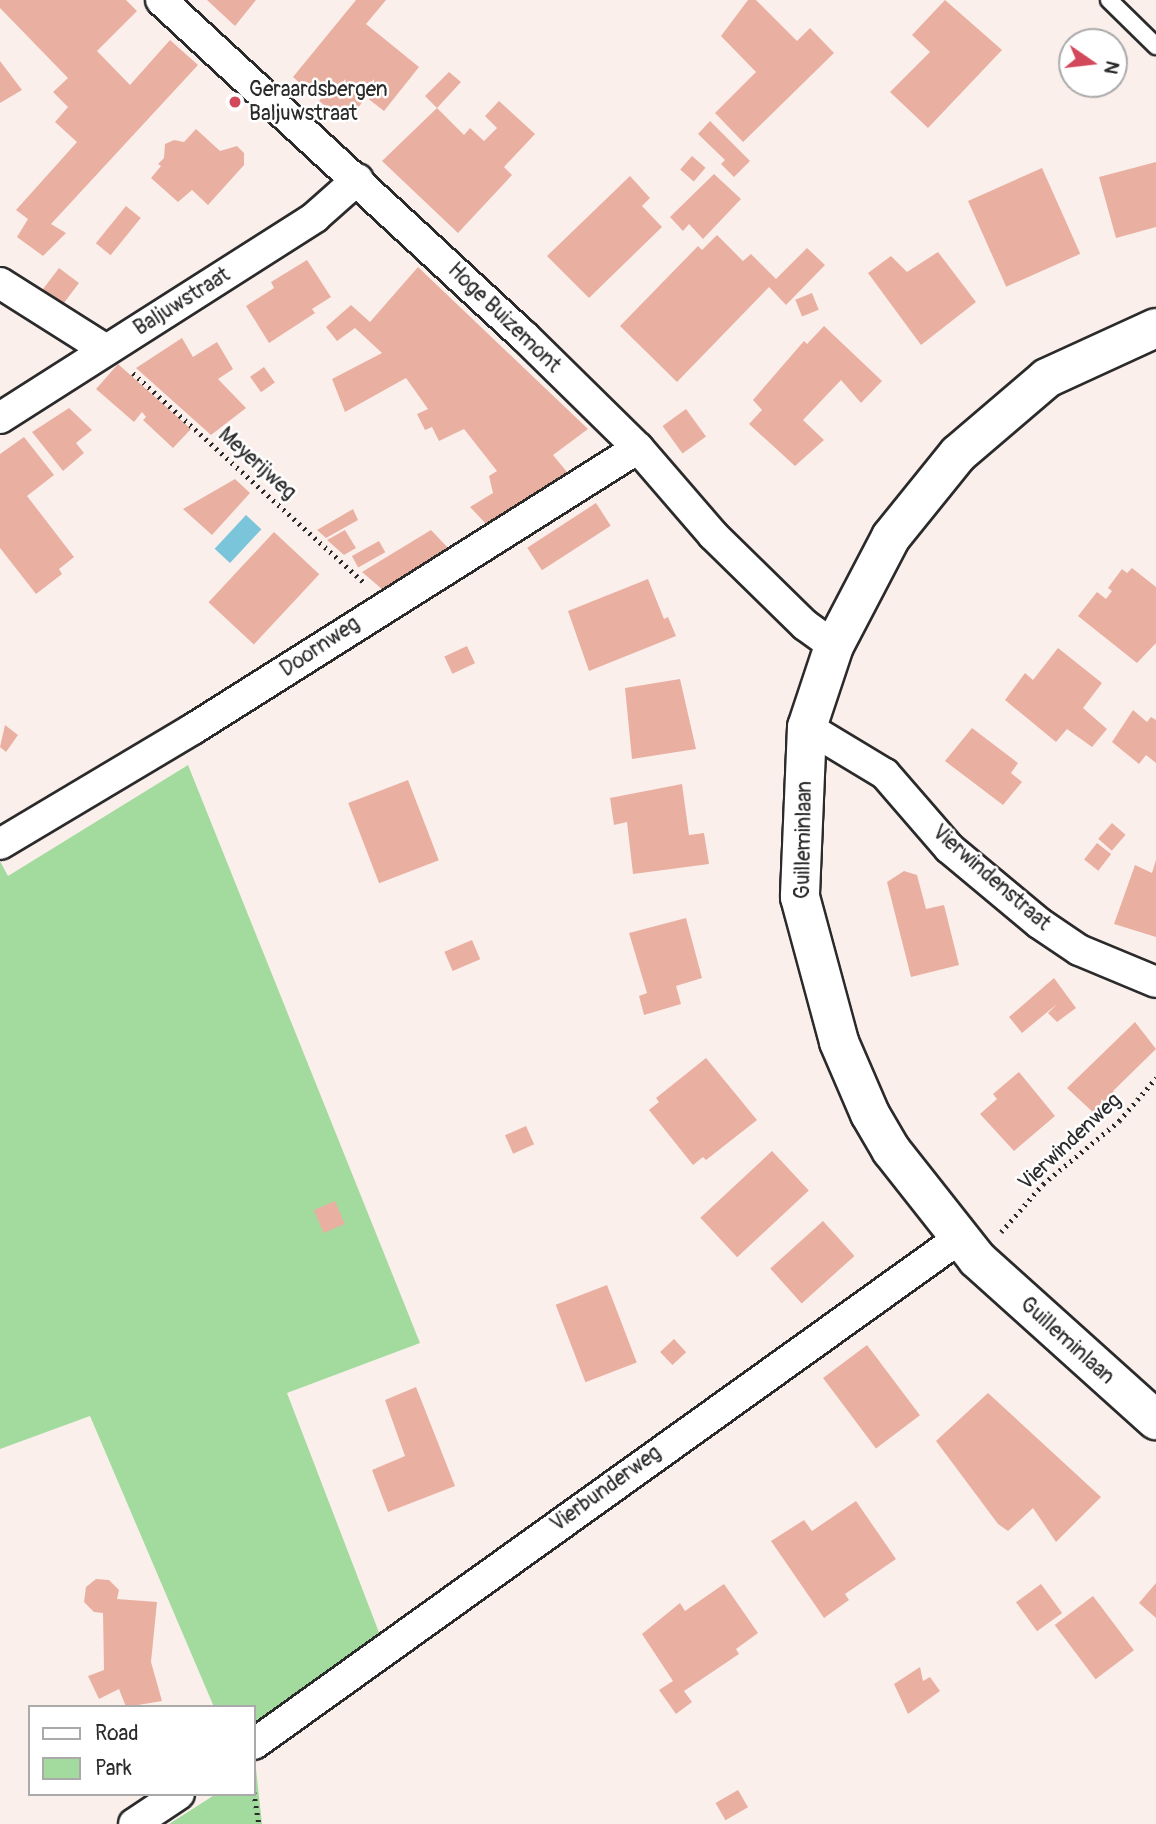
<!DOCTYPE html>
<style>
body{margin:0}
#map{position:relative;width:1156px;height:1824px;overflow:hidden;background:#fbefec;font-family:Pangolin,sans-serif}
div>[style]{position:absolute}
.green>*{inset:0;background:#a3db9f}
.water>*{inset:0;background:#7bc5db;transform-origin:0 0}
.building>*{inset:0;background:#e9b0a2;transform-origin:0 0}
.path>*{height:4.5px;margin-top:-2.25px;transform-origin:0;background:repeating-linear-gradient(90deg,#2b2b2b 0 2px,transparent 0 7px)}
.roads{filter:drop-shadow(2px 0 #2b2b2b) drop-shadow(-2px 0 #2b2b2b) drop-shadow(0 2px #2b2b2b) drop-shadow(0 -2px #2b2b2b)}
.service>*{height:16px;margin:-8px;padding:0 8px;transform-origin:8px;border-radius:8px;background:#fff}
.minor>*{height:30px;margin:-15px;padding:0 15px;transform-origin:15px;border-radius:15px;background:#fff}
.secondary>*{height:38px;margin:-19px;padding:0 19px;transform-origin:19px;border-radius:19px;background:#fff}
.dots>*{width:19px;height:19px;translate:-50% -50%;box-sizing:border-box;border:4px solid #fff;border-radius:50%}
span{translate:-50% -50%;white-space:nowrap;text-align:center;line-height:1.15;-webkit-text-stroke:5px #fff;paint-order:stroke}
.poi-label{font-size:21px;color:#2b2b2b}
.left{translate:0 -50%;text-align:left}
.street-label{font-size:21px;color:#2b2b2b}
.legend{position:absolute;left:28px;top:1705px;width:228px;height:91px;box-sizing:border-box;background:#fff;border:2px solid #aaa;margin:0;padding:9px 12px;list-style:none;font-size:21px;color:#2b2b2b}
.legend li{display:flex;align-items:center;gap:14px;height:35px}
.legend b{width:35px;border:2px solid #aaa}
.north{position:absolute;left:1058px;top:28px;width:70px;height:70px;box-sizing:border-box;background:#fff;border:2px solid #aaa;border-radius:50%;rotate:104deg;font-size:19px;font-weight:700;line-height:28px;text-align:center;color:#2b2b2b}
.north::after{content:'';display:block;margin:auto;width:24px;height:32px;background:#d1495b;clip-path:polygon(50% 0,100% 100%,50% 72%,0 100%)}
</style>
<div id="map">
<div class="green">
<i style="clip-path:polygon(188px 765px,420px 1343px,287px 1393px,380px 1635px,254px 1724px,254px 1707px,214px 1707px,90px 1416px,0 1449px,0 861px,8px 876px)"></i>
<i style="clip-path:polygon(256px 1769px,262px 1824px,169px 1824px,216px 1794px,254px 1794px)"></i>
</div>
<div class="water">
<i style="left:246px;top:515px;width:21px;height:46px;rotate:43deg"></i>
</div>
<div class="building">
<i style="clip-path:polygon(0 0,126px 0,137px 11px,97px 51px,130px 85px,170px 40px,198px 65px,51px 224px,66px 233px,43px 256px,17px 237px,28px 219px,16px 210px,77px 142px,55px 122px,68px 107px,53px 92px,68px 78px,0 8px)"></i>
<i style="clip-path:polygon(207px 0,256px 0,235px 26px)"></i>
<i style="clip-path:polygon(356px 0,386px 0,366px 24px,419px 67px,384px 111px,366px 97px,347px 123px,319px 101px,325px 94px,317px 88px,312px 94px,293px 77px)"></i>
<i style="clip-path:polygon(748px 0,756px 0,797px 41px,810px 28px,834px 53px,743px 142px,715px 113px,756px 72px,721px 36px)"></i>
<i style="clip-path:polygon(945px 0,1002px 50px,928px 128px,890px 92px,930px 52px,912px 35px)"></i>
<i style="clip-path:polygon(0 61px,22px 90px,0 103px)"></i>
<i style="clip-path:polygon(449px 72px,461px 82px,437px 108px,464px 135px,470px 128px,484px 141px,497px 128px,485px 116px,499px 101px,535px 134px,504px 167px,512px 175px,458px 233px,382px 161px,437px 108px,425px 96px)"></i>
<i style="clip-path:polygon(710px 121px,750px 161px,734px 177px,721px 164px,725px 160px,698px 134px)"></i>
<i style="clip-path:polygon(196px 129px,220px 151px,237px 146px,244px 153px,244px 165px,208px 205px,192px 190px,178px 202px,151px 178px,161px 166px,158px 164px,164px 158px,165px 144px,174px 140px,184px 142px)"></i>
<i style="left:692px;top:156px;width:18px;height:18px;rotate:41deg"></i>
<i style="clip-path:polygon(1156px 162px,1156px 227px,1116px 238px,1099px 177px)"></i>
<i style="left:1042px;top:168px;width:94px;height:81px;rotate:66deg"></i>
<i style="clip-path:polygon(714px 174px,741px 199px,703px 239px,689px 224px,683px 231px,670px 217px)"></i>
<i style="clip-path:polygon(630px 176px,650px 198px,642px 206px,662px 227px,589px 298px,547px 256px)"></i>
<i style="left:126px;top:206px;width:19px;height:48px;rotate:39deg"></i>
<i style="clip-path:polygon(717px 235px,743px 261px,751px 254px,776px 279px,807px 248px,825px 265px,786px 305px,769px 287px,677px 382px,620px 326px,698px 246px,702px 250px)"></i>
<i style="clip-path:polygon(938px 252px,976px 302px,921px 345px,868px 273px,891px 256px,907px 272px)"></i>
<i style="clip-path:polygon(307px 260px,331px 297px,312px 309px,315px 313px,269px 343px,246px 306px,274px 288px,271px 282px)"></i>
<i style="clip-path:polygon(418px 267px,588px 429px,553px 455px,571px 477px,488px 526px,470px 507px,493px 493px,489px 476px,497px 471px,464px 429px,439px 441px,432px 427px,425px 430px,417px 414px,428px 409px,406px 378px,345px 412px,332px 379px,382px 353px,355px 328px,337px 341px,326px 327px,351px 305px,370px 322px)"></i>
<i style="left:59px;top:268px;width:25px;height:32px;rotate:37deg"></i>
<i style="left:812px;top:293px;width:18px;height:18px;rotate:68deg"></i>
<i style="clip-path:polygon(824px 326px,882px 381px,861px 403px,841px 380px,803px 420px,824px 440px,795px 466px,749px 424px,762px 410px,753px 400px,804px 341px,807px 344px)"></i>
<i style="clip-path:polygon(182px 338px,193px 357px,217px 342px,233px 369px,218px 379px,246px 408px,211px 435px,136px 368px)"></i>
<i style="clip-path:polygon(118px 364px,191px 429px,173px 448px,143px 420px,146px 417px,142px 412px,134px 422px,96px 389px)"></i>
<i style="left:264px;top:367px;width:19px;height:17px;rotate:55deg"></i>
<i style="clip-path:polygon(69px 408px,92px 430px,76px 443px,84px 453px,63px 471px,32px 432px)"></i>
<i style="left:686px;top:409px;width:34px;height:29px;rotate:54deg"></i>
<i style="clip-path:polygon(24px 437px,54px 475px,27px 496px,74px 557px,59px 569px,62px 574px,36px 594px,0 548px,0 454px)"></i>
<i style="clip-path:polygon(235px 479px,250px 493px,212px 535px,183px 509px)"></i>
<i style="left:596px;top:503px;width:27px;height:82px;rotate:57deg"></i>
<i style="clip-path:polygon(353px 509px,358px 520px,326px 538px,317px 530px)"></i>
<i style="clip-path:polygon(345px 530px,356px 548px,344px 555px,327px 540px)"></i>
<i style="clip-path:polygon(431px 530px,450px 550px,383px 590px,362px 572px)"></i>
<i style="left:274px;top:532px;width:62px;height:96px;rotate:43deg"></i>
<i style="left:379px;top:541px;width:13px;height:31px;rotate:61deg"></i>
<i style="clip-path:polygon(1132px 568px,1156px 587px,1156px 643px,1137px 663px,1078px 616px,1097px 592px,1106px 599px,1112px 591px,1108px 588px,1122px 569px,1127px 573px)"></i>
<i style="clip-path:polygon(648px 579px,664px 619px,668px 617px,676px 636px,589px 671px,568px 611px)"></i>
<i style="left:467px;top:646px;width:19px;height:25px;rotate:65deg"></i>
<i style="clip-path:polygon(1058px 648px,1102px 683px,1083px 708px,1107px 729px,1092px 747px,1067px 729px,1056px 742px,1005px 700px,1025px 673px,1033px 680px)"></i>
<i style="clip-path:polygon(680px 679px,696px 749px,632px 759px,625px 688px)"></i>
<i style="clip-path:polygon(1133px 710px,1147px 722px,1151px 717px,1156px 720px,1156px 763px,1146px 755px,1139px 764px,1112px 742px)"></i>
<i style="clip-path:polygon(5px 725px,18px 735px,6px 752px,0 747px)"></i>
<i style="clip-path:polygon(972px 728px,1018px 763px,1011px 773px,1022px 782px,1003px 805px,945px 761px)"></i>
<i style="left:408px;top:780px;width:86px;height:64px;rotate:69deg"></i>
<i style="clip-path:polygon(682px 784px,689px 835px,704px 833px,709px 864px,633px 874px,627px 822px,614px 825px,610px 798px)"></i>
<i style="left:1112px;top:823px;width:18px;height:21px;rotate:41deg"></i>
<i style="left:1097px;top:843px;width:18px;height:21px;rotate:38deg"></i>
<i style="clip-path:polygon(1156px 860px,1156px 937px,1114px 924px,1135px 865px,1152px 873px)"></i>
<i style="clip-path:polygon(904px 871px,917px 875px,926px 909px,944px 905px,959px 965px,911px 977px,887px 882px)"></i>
<i style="clip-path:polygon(686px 918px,702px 978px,676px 986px,681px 1004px,644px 1015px,639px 996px,647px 993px,629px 933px)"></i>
<i style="left:472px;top:940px;width:21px;height:30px;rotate:67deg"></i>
<i style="clip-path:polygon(1054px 978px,1076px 1008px,1057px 1022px,1048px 1013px,1057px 1004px,1022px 1033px,1009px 1017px)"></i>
<i style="clip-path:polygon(1135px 1022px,1156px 1049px,1113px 1091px,1119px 1099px,1098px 1117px,1067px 1088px)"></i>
<i style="clip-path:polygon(706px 1058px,757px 1120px,706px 1160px,703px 1157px,693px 1165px,649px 1110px,659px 1102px,656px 1098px)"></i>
<i style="clip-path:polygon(1019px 1072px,1055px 1116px,1014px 1151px,980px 1114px,997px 1099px,993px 1094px)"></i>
<i style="left:526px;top:1126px;width:20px;height:23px;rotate:66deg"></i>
<i style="left:772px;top:1151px;width:54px;height:98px;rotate:47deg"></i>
<i style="left:335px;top:1201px;width:25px;height:23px;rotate:67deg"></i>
<i style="left:823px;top:1221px;width:47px;height:71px;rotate:48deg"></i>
<i style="left:607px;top:1285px;width:83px;height:55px;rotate:69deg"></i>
<i style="left:674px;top:1339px;width:18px;height:19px;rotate:47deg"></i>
<i style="left:867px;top:1345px;width:88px;height:55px;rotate:53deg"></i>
<i style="clip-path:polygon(416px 1387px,455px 1486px,388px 1512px,372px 1470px,405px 1456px,385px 1400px)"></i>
<i style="clip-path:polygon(988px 1393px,1101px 1497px,1056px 1542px,1033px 1508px,1008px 1531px,998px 1524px,936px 1441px)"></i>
<i style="clip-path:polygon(856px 1501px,896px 1559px,845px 1594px,849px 1600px,824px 1618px,771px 1541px,804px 1520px,812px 1531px)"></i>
<i style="clip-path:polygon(96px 1579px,109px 1580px,119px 1590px,117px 1599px,157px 1602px,151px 1662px,162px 1701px,126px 1707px,119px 1689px,99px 1699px,88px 1676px,104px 1670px,103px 1613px,94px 1612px,84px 1602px,86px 1587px)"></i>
<i style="clip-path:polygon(1156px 1583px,1156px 1618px,1139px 1603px)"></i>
<i style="clip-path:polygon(724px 1584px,758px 1633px,736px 1649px,739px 1654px,684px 1691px,692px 1702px,676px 1714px,659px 1690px,673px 1681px,642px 1634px,680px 1603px,685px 1611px)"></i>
<i style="left:1041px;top:1584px;width:36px;height:31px;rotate:54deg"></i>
<i style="left:1093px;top:1596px;width:68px;height:48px;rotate:53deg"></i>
<i style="clip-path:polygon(920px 1667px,923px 1681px,930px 1677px,940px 1691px,908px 1714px,894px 1684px)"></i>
<i style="left:738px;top:1790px;width:20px;height:26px;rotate:60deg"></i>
</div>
<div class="path">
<i style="left:133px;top:373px;width:313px;rotate:42.2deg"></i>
<i style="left:1001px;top:1232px;width:64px;rotate:-48.8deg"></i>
<i style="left:1043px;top:1184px;width:99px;rotate:-39.7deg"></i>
<i style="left:1119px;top:1121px;width:57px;rotate:-49.3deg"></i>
<i style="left:254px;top:1792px;width:32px;rotate:81deg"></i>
</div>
<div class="roads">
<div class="service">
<i style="left:1109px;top:0;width:66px;rotate:44.4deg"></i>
</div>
<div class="minor">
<i style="left:161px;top:0;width:495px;rotate:42.8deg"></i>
<i style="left:524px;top:336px;width:160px;rotate:44.5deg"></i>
<i style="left:638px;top:448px;width:115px;rotate:49.2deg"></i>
<i style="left:713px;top:535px;width:129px;rotate:44.4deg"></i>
<i style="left:805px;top:625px;width:36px;rotate:36deg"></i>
<i style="left:0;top:283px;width:125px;rotate:32.3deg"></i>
<i style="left:0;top:418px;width:374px;rotate:-32.5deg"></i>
<i style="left:315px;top:217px;width:57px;rotate:-41.5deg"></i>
<i style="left:807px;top:727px;width:91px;rotate:31.1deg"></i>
<i style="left:885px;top:774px;width:98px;rotate:49.1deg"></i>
<i style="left:949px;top:848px;width:117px;rotate:39.8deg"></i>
<i style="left:1039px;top:923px;width:48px;rotate:34deg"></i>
<i style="left:1079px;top:950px;width:83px;rotate:22.6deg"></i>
<i style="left:0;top:844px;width:225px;rotate:-30.8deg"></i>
<i style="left:193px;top:729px;width:526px;rotate:-32.27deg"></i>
<i style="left:254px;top:1744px;width:870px;rotate:-35.64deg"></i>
<i style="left:134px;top:1824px;width:54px;rotate:-33.7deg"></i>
</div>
<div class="secondary">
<i style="left:1156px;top:328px;width:120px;rotate:155.4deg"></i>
<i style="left:1047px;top:378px;width:117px;rotate:139.5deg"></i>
<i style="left:958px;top:454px;width:107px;rotate:128.9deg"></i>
<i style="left:891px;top:537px;width:123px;rotate:117.6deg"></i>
<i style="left:834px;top:646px;width:85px;rotate:108.4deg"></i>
<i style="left:807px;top:727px;width:170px;rotate:92.4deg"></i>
<i style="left:800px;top:897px;width:150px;rotate:74.9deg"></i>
<i style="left:839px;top:1042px;width:78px;rotate:66.7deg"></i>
<i style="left:870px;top:1114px;width:42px;rotate:59.7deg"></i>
<i style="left:891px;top:1150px;width:139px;rotate:51.7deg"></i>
<i style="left:977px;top:1259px;width:241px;rotate:42deg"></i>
</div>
</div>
<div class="dots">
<i style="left:235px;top:102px;background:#d1495b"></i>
</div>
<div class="poi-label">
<span class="left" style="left:249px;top:102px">Geraardsbergen<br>Baljuwstraat</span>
</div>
<div class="street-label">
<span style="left:182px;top:302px;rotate:-32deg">Baljuwstraat</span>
<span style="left:504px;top:318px;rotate:44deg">Hoge Buizemont</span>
<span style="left:257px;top:464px;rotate:42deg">Meyerijweg</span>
<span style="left:320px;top:647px;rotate:-34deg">Doornweg</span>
<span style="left:804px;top:840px;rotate:-89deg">Guilleminlaan</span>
<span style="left:991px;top:878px;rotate:41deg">Vierwindenstraat</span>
<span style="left:1070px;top:1142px;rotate:-43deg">Vierwindenweg</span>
<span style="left:1067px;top:1341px;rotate:42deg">Guilleminlaan</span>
<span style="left:606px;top:1489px;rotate:-36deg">Vierbunderweg</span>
</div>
<ul class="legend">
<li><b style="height:9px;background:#fff"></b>Road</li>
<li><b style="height:19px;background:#a3db9f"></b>Park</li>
</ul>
<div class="north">N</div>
</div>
